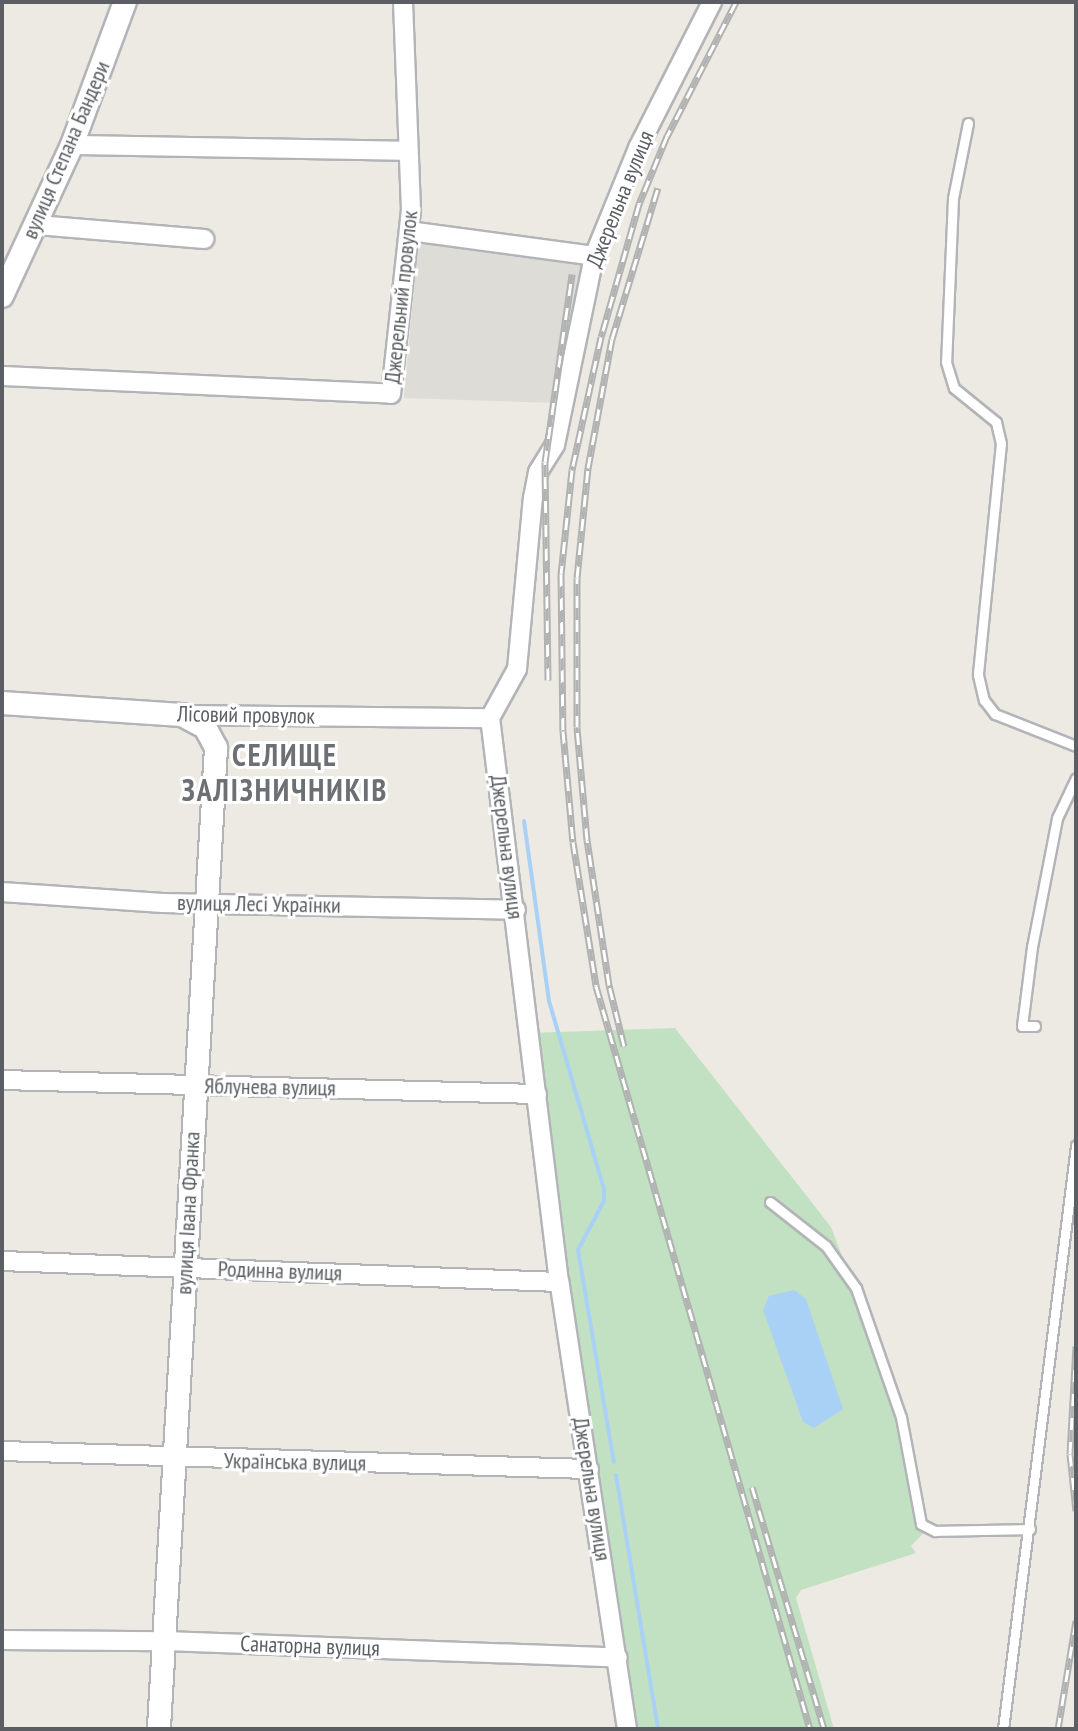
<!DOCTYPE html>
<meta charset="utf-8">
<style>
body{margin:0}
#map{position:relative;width:1078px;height:1731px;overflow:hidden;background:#eceae2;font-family:"PT Sans Narrow",sans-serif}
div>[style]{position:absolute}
.industrial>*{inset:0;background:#dddcd7}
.green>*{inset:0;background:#c1e1c2}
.water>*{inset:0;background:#a9d1f5}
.stream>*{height:4px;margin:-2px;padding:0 2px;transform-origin:2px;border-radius:2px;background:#a9d1f5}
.roads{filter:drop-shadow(2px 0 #b3b4b8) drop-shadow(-2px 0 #b3b4b8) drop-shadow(0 2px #b3b4b8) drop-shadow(0 -2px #b3b4b8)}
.service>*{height:9px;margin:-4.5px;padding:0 4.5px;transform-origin:4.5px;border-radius:4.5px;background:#fff}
.minor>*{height:18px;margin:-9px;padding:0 9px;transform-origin:9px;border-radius:9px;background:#fff}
.tertiary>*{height:22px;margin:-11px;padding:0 11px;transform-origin:11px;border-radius:11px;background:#fff}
.rail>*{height:7px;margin-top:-3.5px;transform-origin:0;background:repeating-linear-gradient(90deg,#fff 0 12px,#b1b2b2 0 24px);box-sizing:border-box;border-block:2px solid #b1b2b2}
span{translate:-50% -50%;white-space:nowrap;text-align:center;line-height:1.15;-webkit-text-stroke:6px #fff;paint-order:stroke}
.street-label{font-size:22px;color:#5b5e62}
.district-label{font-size:30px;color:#6c6f73;font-weight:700;letter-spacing:2px}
.frame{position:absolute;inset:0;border:4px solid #5b5e62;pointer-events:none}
</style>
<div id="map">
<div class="industrial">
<i style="clip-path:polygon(418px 241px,586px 264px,556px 403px,404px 398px)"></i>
</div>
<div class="green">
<i style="clip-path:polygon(675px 1028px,831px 1227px,898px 1404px,914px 1503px,927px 1529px,911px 1546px,916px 1553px,801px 1590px,796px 1598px,834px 1729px,627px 1729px,530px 1033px)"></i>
</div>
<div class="water">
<i style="clip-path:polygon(794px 1290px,806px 1299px,843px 1409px,814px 1428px,803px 1422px,763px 1310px,769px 1296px)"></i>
</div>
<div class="stream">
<i style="left:524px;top:821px;width:182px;rotate:82.1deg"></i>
<i style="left:549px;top:1001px;width:196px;rotate:73.7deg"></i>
<i style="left:604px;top:1189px;width:12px;rotate:90deg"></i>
<i style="left:604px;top:1201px;width:55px;rotate:118deg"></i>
<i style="left:578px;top:1250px;width:215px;rotate:80.4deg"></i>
<i style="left:616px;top:1475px;width:257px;rotate:80.6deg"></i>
</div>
<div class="roads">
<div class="service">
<i style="left:968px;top:123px;width:76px;rotate:101.3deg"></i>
<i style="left:953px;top:198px;width:164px;rotate:92.4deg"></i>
<i style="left:946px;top:362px;width:27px;rotate:73deg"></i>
<i style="left:954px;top:388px;width:54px;rotate:39deg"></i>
<i style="left:996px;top:422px;width:22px;rotate:77deg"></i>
<i style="left:1001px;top:443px;width:233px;rotate:95.7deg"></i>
<i style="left:978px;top:675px;width:26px;rotate:77deg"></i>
<i style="left:984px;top:700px;width:18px;rotate:52deg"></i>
<i style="left:995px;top:714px;width:87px;rotate:21.6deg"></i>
<i style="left:1035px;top:1026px;width:13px;rotate:180deg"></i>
<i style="left:1022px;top:1026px;width:80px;rotate:-82.8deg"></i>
<i style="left:1032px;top:947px;width:131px;rotate:-79deg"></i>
<i style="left:1057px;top:818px;width:44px;rotate:-64.6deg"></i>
<i style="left:770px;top:1202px;width:71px;rotate:38.2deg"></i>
<i style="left:826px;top:1246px;width:52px;rotate:54.5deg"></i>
<i style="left:856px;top:1288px;width:137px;rotate:70.8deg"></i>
<i style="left:901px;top:1417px;width:109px;rotate:79.4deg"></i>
<i style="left:921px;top:1524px;width:16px;rotate:27deg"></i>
<i style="left:935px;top:1531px;width:95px;rotate:-1.2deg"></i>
<i style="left:1003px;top:1729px;width:588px;rotate:-82.86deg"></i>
</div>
<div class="minor">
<i style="left:72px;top:145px;width:336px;rotate:1deg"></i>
<i style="left:37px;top:225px;width:168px;rotate:4.8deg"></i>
<i style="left:410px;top:231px;width:186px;rotate:7.7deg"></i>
<i style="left:2px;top:376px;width:389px;rotate:2.6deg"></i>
<i style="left:391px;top:394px;width:185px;rotate:-83.8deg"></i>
<i style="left:411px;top:210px;width:208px;rotate:-92.2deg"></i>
<i style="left:185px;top:715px;width:305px;rotate:0.6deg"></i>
<i style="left:2px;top:892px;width:161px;rotate:3.9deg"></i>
<i style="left:163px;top:903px;width:353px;rotate:1.1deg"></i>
<i style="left:2px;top:1080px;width:535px;rotate:1.5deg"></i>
<i style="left:2px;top:1261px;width:557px;rotate:2.16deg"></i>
<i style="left:2px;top:1451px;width:587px;rotate:1.76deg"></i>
<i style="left:2px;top:1640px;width:163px;rotate:0.4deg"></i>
<i style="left:165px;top:1641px;width:453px;rotate:2.1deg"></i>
<i style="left:627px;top:1729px;width:452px;rotate:-98.6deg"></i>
<i style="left:559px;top:1282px;width:568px;rotate:-96.97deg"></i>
<i style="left:490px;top:718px;width:56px;rotate:-61.1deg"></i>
<i style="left:517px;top:669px;width:172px;rotate:-84.7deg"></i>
<i style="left:533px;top:498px;width:26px;rotate:-79deg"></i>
<i style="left:538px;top:472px;width:32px;rotate:-58deg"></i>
<i style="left:555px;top:445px;width:193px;rotate:-78.3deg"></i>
<i style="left:594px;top:256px;width:117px;rotate:-67.8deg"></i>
<i style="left:638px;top:148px;width:164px;rotate:-63.1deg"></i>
</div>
<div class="tertiary">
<i style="left:2px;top:296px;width:166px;rotate:-65.1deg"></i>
<i style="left:72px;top:145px;width:153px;rotate:-69.7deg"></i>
<i style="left:2px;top:703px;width:180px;rotate:3.8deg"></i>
<i style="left:182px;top:715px;width:26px;rotate:28deg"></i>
<i style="left:205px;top:727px;width:24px;rotate:62deg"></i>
<i style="left:216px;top:748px;width:983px;rotate:93.33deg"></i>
</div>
</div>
<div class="rail">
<i style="left:736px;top:2px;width:151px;rotate:117.2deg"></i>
<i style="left:667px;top:136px;width:74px;rotate:112.4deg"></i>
<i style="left:639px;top:204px;width:138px;rotate:105.9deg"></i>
<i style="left:601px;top:337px;width:136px;rotate:102.3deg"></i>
<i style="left:572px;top:470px;width:105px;rotate:96deg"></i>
<i style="left:561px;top:574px;width:157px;rotate:89.3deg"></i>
<i style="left:563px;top:731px;width:111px;rotate:84.9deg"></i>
<i style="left:573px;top:842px;width:146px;rotate:80.9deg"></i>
<i style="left:596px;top:986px;width:773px;rotate:73.93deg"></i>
<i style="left:548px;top:680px;width:218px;rotate:-90.8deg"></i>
<i style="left:545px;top:462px;width:190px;rotate:-81.8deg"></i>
<i style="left:624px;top:1046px;width:63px;rotate:-103.8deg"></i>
<i style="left:609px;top:985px;width:147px;rotate:-98.6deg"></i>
<i style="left:587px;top:840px;width:113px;rotate:-95.1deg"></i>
<i style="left:577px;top:727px;width:149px;rotate:-90deg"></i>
<i style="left:577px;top:578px;width:111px;rotate:-84.3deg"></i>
<i style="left:588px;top:468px;width:131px;rotate:-79.5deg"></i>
<i style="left:612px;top:339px;width:158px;rotate:-73.1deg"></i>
<i style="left:1076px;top:1346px;width:108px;rotate:93.2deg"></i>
<i style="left:1070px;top:1454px;width:57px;rotate:84deg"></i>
<i style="left:752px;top:1487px;width:252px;rotate:73.4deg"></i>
<i style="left:1058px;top:1729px;width:110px;rotate:-80.6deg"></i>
</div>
<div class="street-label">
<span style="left:66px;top:150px;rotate:-67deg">вулиця Степана Бандери</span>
<span style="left:620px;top:199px;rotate:-68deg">Джерельна вулиця</span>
<span style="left:401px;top:297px;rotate:-84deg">Джерельний провулок</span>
<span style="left:246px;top:715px;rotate:1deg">Лісовий провулок</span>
<span style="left:507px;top:847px;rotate:83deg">Джерельна вулиця</span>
<span style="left:259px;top:904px;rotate:1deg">вулиця Лесі Українки</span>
<span style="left:270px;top:1087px;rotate:1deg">Яблунева вулиця</span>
<span style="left:188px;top:1213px;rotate:-87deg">вулиця Івана Франка</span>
<span style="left:280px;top:1271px;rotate:2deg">Родинна вулиця</span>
<span style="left:295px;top:1462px;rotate:1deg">Українська вулиця</span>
<span style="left:592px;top:1489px;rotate:81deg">Джерельна вулиця</span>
<span style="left:310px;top:1646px;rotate:2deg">Санаторна вулиця</span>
</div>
<div class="district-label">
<span style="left:285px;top:772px">СЕЛИЩЕ<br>ЗАЛІЗНИЧНИКІВ</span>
</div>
<div class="frame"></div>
</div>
